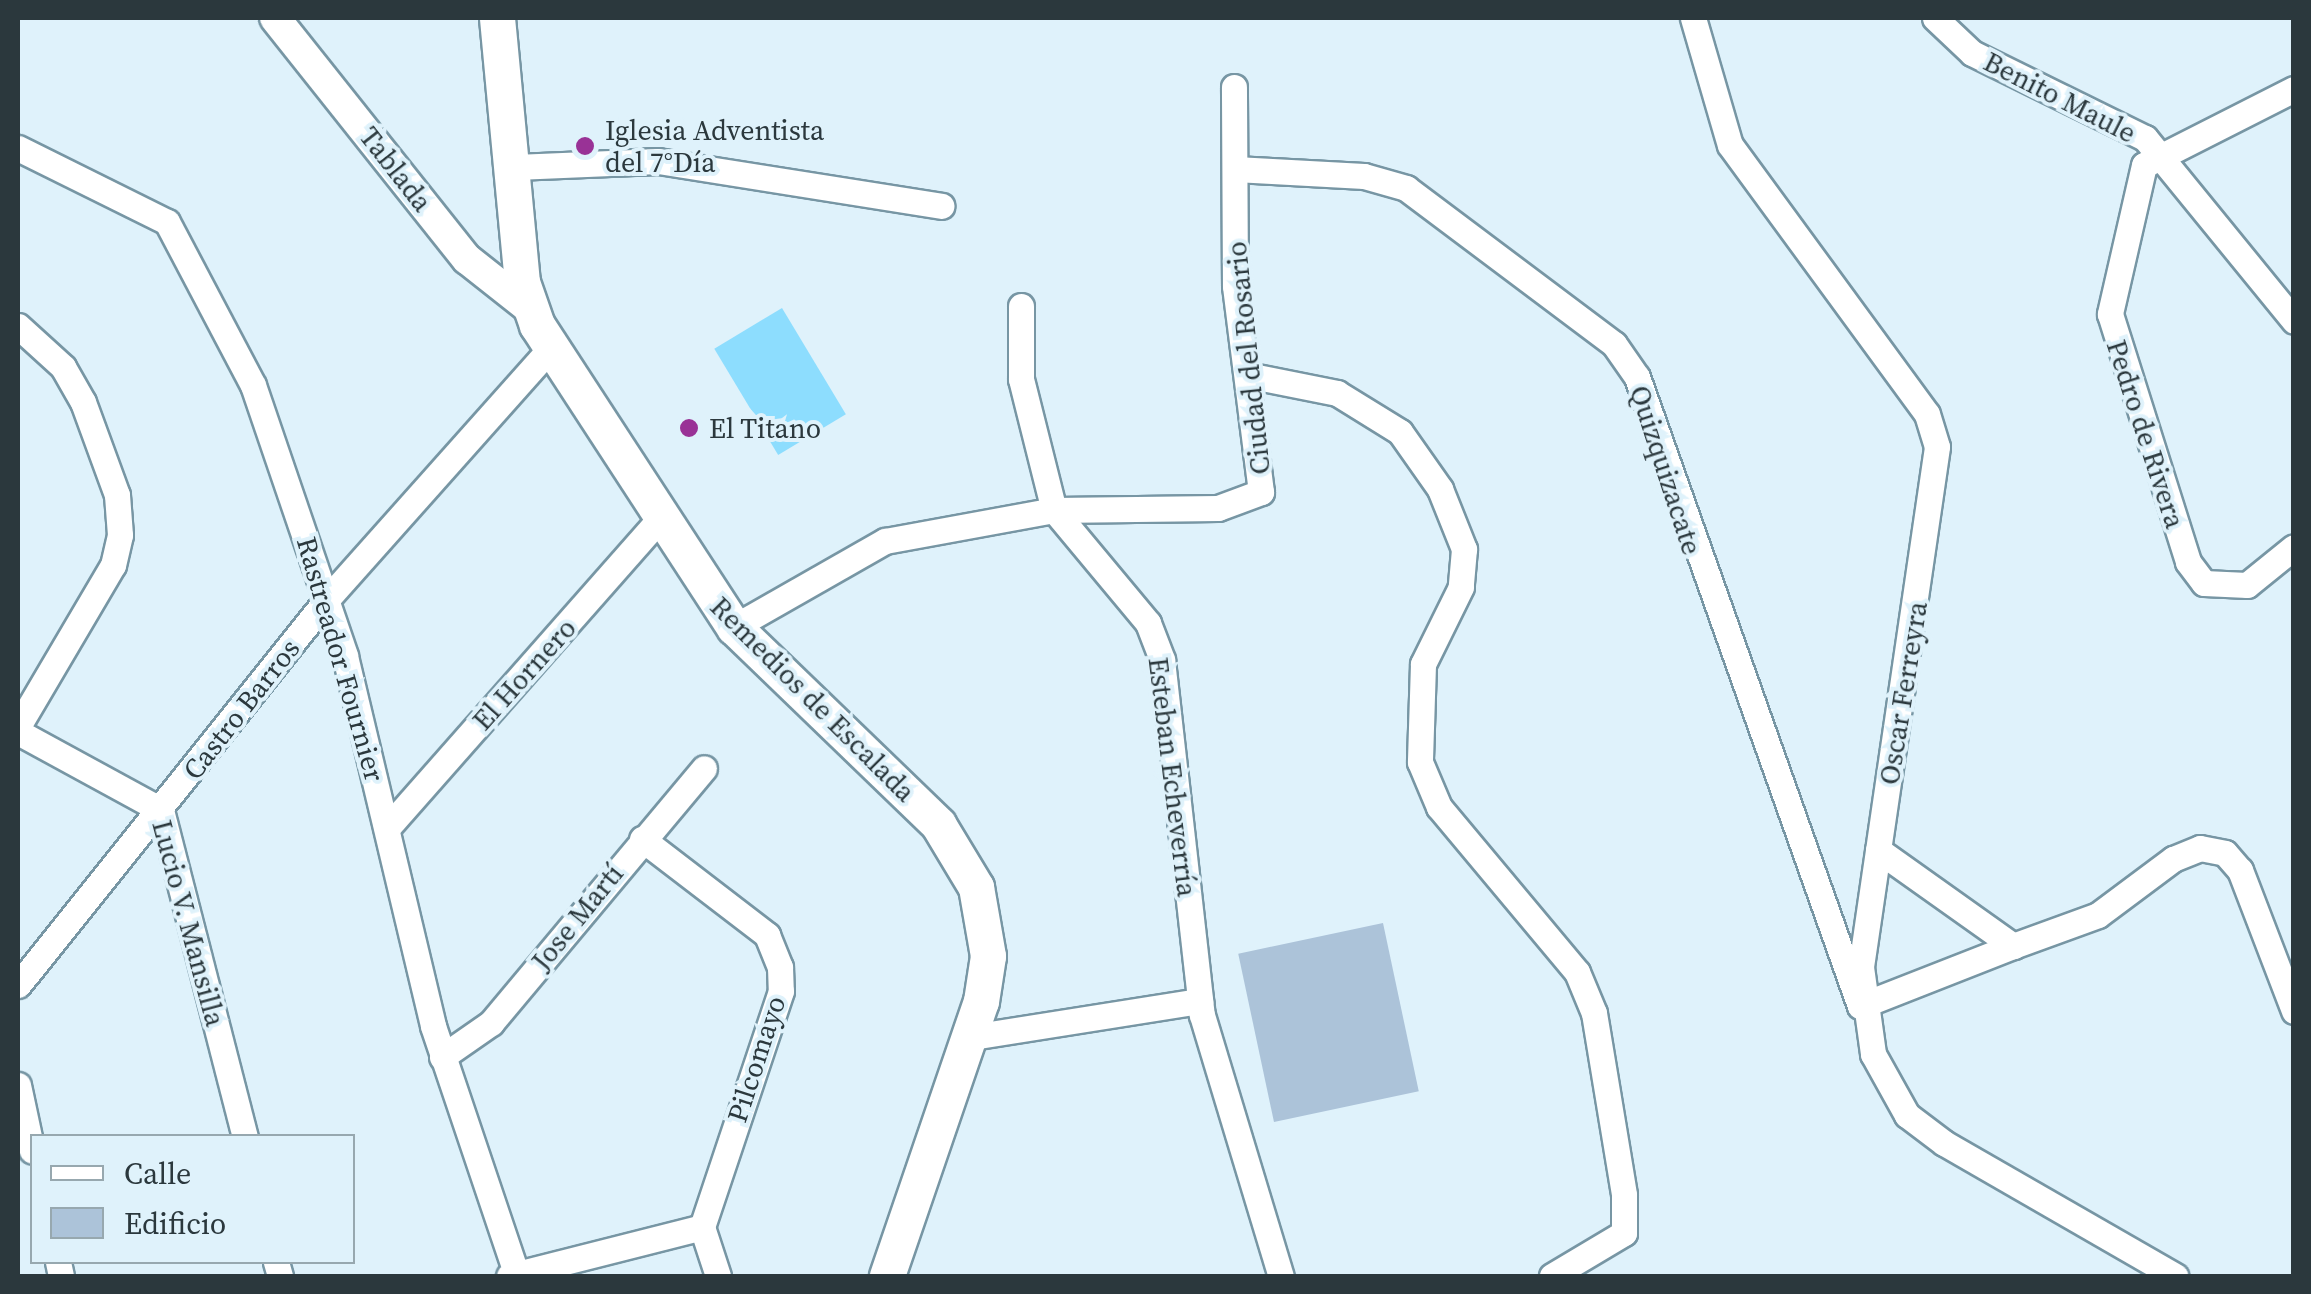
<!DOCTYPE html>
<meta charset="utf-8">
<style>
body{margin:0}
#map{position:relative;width:2311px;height:1294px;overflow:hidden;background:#dff2fb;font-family:"Source Serif 4",serif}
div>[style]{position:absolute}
.green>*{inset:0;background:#8dddfe;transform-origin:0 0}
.building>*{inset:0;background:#acc3d9;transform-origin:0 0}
.roads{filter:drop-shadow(2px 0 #7796a4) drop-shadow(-2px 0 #7796a4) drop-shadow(0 2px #7796a4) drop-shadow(0 -2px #7796a4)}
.minor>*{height:25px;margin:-12.5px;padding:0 12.5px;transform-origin:12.5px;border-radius:12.5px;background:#fff}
.tertiary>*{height:30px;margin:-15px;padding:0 15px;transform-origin:15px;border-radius:15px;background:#fff}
.secondary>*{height:35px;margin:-17.5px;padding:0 17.5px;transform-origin:17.5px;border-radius:17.5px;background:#fff}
.dots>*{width:28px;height:28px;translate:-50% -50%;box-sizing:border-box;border:5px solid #dff2fb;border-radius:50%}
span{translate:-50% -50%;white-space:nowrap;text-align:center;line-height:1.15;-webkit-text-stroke:8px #dff2fb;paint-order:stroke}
.street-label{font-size:28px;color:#2b383d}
.poi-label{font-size:28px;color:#2b383d}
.left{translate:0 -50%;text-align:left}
.frame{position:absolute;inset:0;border:20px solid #2b383d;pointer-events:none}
.legend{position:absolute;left:30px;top:1134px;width:325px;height:130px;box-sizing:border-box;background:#dff2fb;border:2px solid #97a8af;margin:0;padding:12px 18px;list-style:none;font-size:30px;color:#2b383d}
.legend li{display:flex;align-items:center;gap:20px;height:50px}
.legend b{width:50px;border:2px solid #97a8af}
</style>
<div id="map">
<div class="green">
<i style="left:782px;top:308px;width:124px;height:79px;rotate:59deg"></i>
</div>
<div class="building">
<i style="left:1383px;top:923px;width:172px;height:148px;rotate:78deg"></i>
</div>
<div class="roads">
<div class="minor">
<i style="left:1693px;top:18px;width:132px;rotate:73.8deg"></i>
<i style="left:1730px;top:145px;width:333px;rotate:53.8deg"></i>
<i style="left:1927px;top:414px;width:34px;rotate:73deg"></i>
<i style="left:1937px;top:447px;width:526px;rotate:98.32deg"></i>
<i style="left:1861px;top:967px;width:88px;rotate:82.1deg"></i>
<i style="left:1873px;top:1054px;width:70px;rotate:60.9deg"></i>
<i style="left:1907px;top:1115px;width:46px;rotate:37.1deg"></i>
<i style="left:1944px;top:1143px;width:267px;rotate:29.9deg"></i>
<i style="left:1935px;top:18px;width:51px;rotate:43.4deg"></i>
<i style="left:1972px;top:53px;width:193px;rotate:26.2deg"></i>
<i style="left:2145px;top:138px;width:236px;rotate:50.8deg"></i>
<i style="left:2294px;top:89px;width:168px;rotate:153.1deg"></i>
<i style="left:2144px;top:165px;width:153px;rotate:102.9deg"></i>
<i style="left:2110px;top:314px;width:260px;rotate:72.5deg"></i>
<i style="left:2188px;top:562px;width:26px;rotate:53deg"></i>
<i style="left:2204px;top:583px;width:43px;rotate:2.7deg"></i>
<i style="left:2247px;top:585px;width:60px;rotate:-39deg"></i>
<i style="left:18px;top:148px;width:166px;rotate:26.4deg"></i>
<i style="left:167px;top:222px;width:184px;rotate:62.2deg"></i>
<i style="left:253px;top:385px;width:286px;rotate:71.2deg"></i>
<i style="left:345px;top:656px;width:380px;rotate:76.6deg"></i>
<i style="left:433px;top:1026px;width:263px;rotate:71.4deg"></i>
<i style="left:515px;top:167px;width:143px;rotate:-2.4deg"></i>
<i style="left:658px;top:161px;width:287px;rotate:9deg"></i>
<i style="left:1235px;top:169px;width:129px;rotate:3.1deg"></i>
<i style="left:1364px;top:176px;width:44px;rotate:15.9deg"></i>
<i style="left:1406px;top:188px;width:260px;rotate:36.9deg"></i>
<i style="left:1614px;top:344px;width:40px;rotate:55.1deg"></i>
<i style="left:1637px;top:377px;width:667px;rotate:70.48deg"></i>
<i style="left:1860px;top:1006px;width:164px;rotate:-21.4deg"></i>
<i style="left:1021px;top:306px;width:73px;rotate:90deg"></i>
<i style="left:1021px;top:379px;width:135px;rotate:75.9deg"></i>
<i style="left:1054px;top:510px;width:147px;rotate:50.2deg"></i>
<i style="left:1148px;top:623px;width:40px;rotate:69deg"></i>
<i style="left:1162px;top:660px;width:357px;rotate:83.6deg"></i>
<i style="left:1202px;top:1015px;width:273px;rotate:73.2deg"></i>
<i style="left:18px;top:326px;width:61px;rotate:42.3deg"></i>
<i style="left:63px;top:367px;width:40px;rotate:60.3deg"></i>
<i style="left:83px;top:402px;width:99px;rotate:69.9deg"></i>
<i style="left:117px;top:495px;width:40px;rotate:85.7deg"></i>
<i style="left:120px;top:535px;width:31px;rotate:103deg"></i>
<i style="left:113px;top:565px;width:187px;rotate:120.5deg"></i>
<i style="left:1247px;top:375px;width:92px;rotate:11.3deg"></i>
<i style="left:1337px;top:393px;width:74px;rotate:31.8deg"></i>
<i style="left:1400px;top:432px;width:70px;rotate:54.9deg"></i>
<i style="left:1440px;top:489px;width:65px;rotate:68.2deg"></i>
<i style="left:1464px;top:549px;width:38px;rotate:95deg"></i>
<i style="left:1461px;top:587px;width:86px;rotate:116.3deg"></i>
<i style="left:1423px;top:664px;width:98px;rotate:91.8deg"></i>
<i style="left:1420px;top:762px;width:49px;rotate:67.1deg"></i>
<i style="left:1439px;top:807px;width:215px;rotate:50.1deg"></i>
<i style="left:1577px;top:972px;width:44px;rotate:67.5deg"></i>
<i style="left:1594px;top:1013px;width:184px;rotate:80.6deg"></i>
<i style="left:1624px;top:1195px;width:38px;rotate:90deg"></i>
<i style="left:1624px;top:1233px;width:84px;rotate:149.2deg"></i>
<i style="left:734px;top:627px;width:174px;rotate:-29.7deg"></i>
<i style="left:885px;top:541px;width:172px;rotate:-10.4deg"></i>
<i style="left:1054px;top:510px;width:164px;rotate:-0.7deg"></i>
<i style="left:1218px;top:508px;width:46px;rotate:-20.4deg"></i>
<i style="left:1261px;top:492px;width:208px;rotate:-97.2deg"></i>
<i style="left:1235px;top:286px;width:199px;rotate:-90.3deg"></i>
<i style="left:18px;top:732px;width:163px;rotate:28.6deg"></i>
<i style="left:161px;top:810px;width:337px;rotate:75.6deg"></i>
<i style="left:388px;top:827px;width:408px;rotate:-48.6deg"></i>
<i style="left:642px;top:839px;width:158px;rotate:37.5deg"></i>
<i style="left:767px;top:935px;width:35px;rotate:68deg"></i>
<i style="left:780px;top:967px;width:24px;rotate:88deg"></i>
<i style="left:781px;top:991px;width:249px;rotate:108.5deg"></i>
<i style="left:702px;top:1227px;width:52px;rotate:71.9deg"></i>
<i style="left:1878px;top:850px;width:166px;rotate:35.4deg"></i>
<i style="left:2013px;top:946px;width:90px;rotate:-20deg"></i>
<i style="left:2098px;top:915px;width:94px;rotate:-36.7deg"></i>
<i style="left:2173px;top:859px;width:29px;rotate:-22deg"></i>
<i style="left:2200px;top:848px;width:25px;rotate:11deg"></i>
<i style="left:2225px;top:853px;width:23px;rotate:49deg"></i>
<i style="left:2240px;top:870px;width:151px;rotate:69deg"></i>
<i style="left:18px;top:985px;width:494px;rotate:-51.3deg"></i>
<i style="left:327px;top:599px;width:336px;rotate:-48.3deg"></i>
<i style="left:972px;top:1037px;width:231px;rotate:-9deg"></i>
<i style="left:442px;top:1057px;width:60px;rotate:-34.8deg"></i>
<i style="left:491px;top:1023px;width:332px;rotate:-50.1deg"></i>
<i style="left:18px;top:1085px;width:67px;rotate:78deg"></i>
<i style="left:58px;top:1262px;width:14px;rotate:78deg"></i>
<i style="left:276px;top:1262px;width:15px;rotate:74deg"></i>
<i style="left:509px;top:1276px;width:199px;rotate:-14.2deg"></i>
</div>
<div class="tertiary">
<i style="left:275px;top:18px;width:308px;rotate:51.5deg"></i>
<i style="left:467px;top:259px;width:79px;rotate:38.3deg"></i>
</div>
<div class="secondary">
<i style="left:497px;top:18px;width:265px;rotate:84.6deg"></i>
<i style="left:522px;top:282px;width:46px;rotate:70.8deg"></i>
<i style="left:537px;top:325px;width:361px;rotate:56.9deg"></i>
<i style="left:734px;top:627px;width:284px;rotate:44deg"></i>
<i style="left:938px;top:824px;width:74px;rotate:58.9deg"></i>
<i style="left:976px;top:887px;width:70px;rotate:80.1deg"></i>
<i style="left:988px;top:956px;width:46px;rotate:98.8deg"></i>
<i style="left:981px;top:1001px;width:291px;rotate:108.9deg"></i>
</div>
</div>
<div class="dots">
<i style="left:585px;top:146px;background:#993296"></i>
<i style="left:689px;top:428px;background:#993296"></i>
</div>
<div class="street-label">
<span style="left:2060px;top:97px;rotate:27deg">Benito Maule</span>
<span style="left:396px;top:169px;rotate:52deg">Tablada</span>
<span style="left:1248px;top:358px;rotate:-96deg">Ciudad del Rosario</span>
<span style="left:2146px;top:434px;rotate:72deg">Pedro de Rivera</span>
<span style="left:1666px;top:470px;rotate:72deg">Quizquizacate</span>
<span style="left:341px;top:659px;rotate:74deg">Rastreador Fournier</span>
<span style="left:524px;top:674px;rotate:-48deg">El Hornero</span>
<span style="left:1903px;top:693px;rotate:-81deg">Oscar Ferreyra</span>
<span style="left:813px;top:699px;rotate:45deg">Remedios de Escalada</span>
<span style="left:241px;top:709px;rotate:-52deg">Castro Barros</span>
<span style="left:1173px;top:777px;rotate:83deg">Esteban Echeverría</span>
<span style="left:577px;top:917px;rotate:-51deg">Jose Martí</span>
<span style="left:189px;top:923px;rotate:75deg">Lucio V. Mansilla</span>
<span style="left:756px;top:1059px;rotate:-72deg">Pilcomayo</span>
</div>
<div class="poi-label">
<span class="left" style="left:605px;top:146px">Iglesia Adventista<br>del 7°Día</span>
<span class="left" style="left:709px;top:428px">El Titano</span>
</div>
<div class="frame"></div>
<ul class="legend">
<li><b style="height:12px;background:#fff"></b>Calle</li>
<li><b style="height:28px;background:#acc3d9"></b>Edificio</li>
</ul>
</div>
